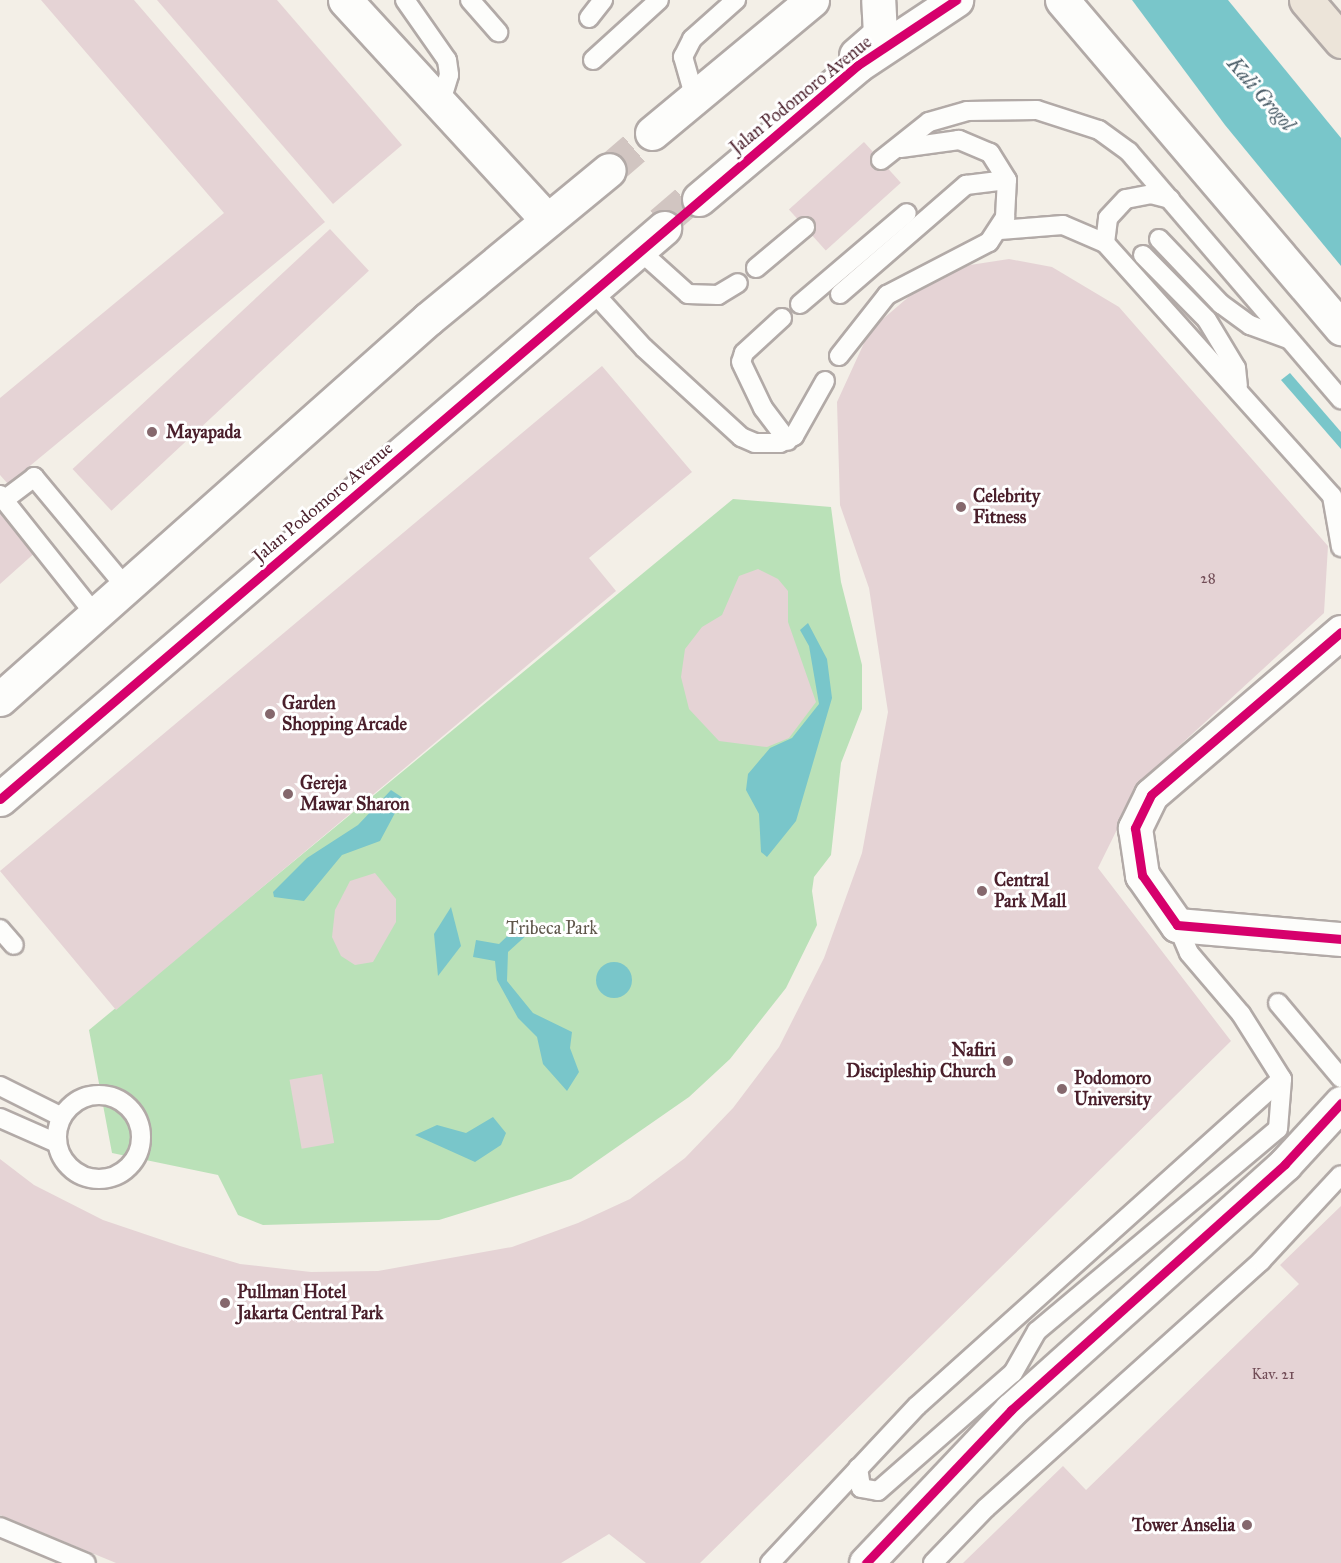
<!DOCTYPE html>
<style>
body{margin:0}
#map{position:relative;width:1341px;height:1563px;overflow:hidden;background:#f3efe7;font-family:"IM FELL Great Primer",serif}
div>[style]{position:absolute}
.green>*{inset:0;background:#bae1b8}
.water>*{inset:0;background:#79c6ca}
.round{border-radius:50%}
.building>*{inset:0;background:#e5d3d5;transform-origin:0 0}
.minor-tunnel>*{height:33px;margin-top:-16.5px;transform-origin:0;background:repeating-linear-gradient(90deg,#d1c5c1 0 33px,transparent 0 49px)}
.roads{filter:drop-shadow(2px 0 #b2aaa7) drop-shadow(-2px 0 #b2aaa7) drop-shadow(0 2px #b2aaa7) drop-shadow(0 -2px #b2aaa7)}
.service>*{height:18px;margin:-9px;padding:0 9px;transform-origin:9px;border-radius:9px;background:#fdfdfb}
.service>.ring{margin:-9px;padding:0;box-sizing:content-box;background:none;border:18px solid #fdfdfb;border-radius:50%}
.minor>*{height:33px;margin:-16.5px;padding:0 16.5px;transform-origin:16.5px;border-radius:16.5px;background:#fdfdfb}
.trunk>*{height:33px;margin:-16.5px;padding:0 16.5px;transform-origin:16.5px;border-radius:16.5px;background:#ece4d9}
.cycleway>*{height:9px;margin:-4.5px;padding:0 4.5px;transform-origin:4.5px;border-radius:4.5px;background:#d6006c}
.dots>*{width:16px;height:16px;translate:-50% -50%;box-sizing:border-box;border:3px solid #fff;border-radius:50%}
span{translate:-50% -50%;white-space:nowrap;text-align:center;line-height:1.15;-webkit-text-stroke:6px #fff;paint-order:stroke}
.number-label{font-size:15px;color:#714c56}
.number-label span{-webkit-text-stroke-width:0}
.street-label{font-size:18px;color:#4a1f2b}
.poi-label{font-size:18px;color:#4a1f2b;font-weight:700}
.left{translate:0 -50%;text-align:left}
.right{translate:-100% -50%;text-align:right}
.park-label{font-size:18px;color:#5e564a}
.water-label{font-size:20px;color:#485b66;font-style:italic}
</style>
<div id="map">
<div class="green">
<i style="clip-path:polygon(733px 499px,831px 507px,841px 582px,862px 665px,862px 709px,841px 763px,831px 855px,814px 877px,812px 891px,817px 925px,786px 988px,730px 1059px,689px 1097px,571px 1179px,439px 1220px,263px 1225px,238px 1215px,218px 1175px,112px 1153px,89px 1030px)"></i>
</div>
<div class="water">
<i style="clip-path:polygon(1132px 0,1228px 0,1341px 138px,1341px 266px,1225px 125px)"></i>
<i style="clip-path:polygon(1290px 373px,1341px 432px,1341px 449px,1281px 380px)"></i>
<i style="clip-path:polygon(808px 623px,827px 659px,832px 698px,796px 821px,767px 857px,761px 852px,759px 814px,746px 790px,748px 774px,770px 748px,792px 738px,819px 704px,809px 646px,800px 630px)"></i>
<i style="clip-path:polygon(391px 790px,403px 798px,380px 841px,342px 855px,304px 901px,274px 897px,273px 892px,307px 858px,358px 825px)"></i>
<i style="clip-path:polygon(451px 907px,461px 946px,438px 976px,434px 934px)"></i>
<i style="clip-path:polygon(522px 922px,530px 932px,508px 952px,507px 981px,533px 1013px,572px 1032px,570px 1048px,579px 1072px,567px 1091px,543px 1064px,537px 1037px,518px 1018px,497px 980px,495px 961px,473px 957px,476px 940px,499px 944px)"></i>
<i class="round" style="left:596px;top:962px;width:36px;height:36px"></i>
<i style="clip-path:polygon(493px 1117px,506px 1133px,501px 1145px,475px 1162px,415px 1135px,437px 1125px,466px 1133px)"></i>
</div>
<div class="building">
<i style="clip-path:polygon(41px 0,134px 0,325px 222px,8px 484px,0 475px,0 398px,224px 213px)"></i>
<i style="clip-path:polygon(157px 0,277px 0,402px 145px,333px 204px)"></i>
<i style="left:864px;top:142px;width:55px;height:101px;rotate:48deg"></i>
<i style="left:330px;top:229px;width:57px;height:352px;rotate:47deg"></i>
<i style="clip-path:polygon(1009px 259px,1052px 267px,1119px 307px,1328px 546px,1324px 613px,1141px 781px,1098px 868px,1231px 1041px,700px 1563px,646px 1563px,609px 1534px,561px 1563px,116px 1563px,0 1515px,0 1159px,34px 1185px,103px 1220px,180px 1246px,240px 1264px,311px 1272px,378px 1271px,512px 1247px,578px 1223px,630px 1199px,685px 1158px,733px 1108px,779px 1047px,824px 958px,862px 853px,888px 712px,869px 588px,840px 505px,837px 402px,870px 330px,919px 288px,970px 265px)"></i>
<i style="clip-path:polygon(602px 366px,692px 472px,589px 558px,616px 591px,116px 1010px,0 871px)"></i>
<i style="clip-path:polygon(0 509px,38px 550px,0 584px)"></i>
<i style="clip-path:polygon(758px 569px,778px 579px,788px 591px,788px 622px,816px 702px,789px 738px,767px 747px,719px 741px,689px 709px,681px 677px,685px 649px,702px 627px,722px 615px,739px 576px)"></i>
<i style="clip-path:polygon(375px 873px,396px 899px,396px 922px,373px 962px,355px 965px,341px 956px,332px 937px,335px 910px,350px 881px)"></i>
<i style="left:322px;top:1074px;width:70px;height:33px;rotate:80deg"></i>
<i style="clip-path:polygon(1341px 1206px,1341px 1563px,963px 1563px,1063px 1466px,1086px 1490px,1299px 1284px,1280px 1265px)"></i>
</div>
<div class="minor-tunnel">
<i style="left:609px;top:170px;width:57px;rotate:-40.7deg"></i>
<i style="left:661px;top:223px;width:48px;rotate:-40.7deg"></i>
</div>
<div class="roads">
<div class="service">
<i style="left:405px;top:0;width:73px;rotate:55deg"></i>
<i style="left:447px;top:60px;width:15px;rotate:82deg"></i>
<i style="left:449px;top:75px;width:28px;rotate:107deg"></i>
<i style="left:470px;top:0;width:43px;rotate:48.8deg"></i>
<i style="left:589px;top:18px;width:23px;rotate:-52deg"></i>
<i style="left:593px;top:60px;width:89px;rotate:-42.3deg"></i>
<i style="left:694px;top:95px;width:40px;rotate:-106deg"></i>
<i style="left:683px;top:57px;width:20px;rotate:-63deg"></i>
<i style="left:692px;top:39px;width:59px;rotate:-41.6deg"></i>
<i style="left:881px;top:160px;width:61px;rotate:-38.4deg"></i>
<i style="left:929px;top:122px;width:40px;rotate:-16deg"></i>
<i style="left:967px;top:111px;width:70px;rotate:-0.8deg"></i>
<i style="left:1037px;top:110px;width:65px;rotate:17.9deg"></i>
<i style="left:1099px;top:130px;width:37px;rotate:36deg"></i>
<i style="left:1129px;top:152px;width:326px;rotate:49.4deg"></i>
<i style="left:1000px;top:230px;width:63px;rotate:-4.5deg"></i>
<i style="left:1063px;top:225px;width:46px;rotate:23.2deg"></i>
<i style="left:1105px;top:243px;width:340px;rotate:48.1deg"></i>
<i style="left:1332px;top:496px;width:52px;rotate:80deg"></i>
<i style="left:1159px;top:239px;width:90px;rotate:46.4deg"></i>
<i style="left:1221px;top:304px;width:36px;rotate:36deg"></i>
<i style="left:1250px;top:325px;width:40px;rotate:20.2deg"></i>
<i style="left:1105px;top:243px;width:25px;rotate:-83deg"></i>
<i style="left:1108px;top:218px;width:26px;rotate:-47deg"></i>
<i style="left:1126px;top:199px;width:25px;rotate:-11deg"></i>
<i style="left:1151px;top:194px;width:20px;rotate:15deg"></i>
<i style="left:639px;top:250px;width:66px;rotate:41.9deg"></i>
<i style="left:688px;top:294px;width:30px;rotate:2deg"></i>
<i style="left:718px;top:295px;width:23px;rotate:-31deg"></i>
<i style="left:1143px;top:255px;width:91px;rotate:45.4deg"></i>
<i style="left:1207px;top:320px;width:56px;rotate:58.9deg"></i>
<i style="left:1236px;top:368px;width:18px;rotate:84deg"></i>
<i style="left:756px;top:268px;width:64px;rotate:-39.9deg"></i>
<i style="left:593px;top:292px;width:76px;rotate:47.7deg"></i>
<i style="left:644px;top:348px;width:132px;rotate:42.5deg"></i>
<i style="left:741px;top:437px;width:15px;rotate:23deg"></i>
<i style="left:755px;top:443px;width:25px"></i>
<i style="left:780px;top:443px;width:16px;rotate:-27deg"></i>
<i style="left:794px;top:436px;width:63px;rotate:-60.6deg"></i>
<i style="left:840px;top:294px;width:167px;rotate:-40.9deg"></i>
<i style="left:966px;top:185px;width:41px;rotate:-7deg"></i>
<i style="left:800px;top:304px;width:140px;rotate:-40.4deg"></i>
<i style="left:782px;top:318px;width:52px;rotate:137.4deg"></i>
<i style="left:744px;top:353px;width:9px;rotate:108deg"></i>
<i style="left:741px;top:362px;width:51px;rotate:64.4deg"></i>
<i style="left:763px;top:408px;width:41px;rotate:52.9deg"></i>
<i style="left:839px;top:356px;width:78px;rotate:-51.8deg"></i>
<i style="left:887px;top:295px;width:115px;rotate:-27.5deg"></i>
<i style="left:989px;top:242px;width:30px;rotate:-57deg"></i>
<i style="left:1005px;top:217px;width:37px;rotate:-87deg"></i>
<i style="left:1007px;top:180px;width:32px;rotate:-122deg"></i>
<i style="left:990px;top:153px;width:34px;rotate:-157deg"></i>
<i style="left:959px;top:140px;width:59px;rotate:172.1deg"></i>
<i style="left:0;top:495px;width:149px;rotate:51.5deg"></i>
<i style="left:4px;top:500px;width:38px;rotate:-37deg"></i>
<i style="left:34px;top:477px;width:141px;rotate:50.2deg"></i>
<i style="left:0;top:929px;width:21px;rotate:49deg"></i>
<i style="left:1278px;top:1003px;width:98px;rotate:50deg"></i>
<i style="left:0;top:1086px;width:69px;rotate:26.6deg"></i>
<i class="ring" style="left:57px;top:1095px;width:66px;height:66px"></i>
<i style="left:0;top:1118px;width:62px;rotate:23.7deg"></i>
<i style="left:858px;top:1468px;width:20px;rotate:81deg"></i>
<i style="left:861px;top:1488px;width:17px;rotate:10deg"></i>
<i style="left:878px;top:1491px;width:179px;rotate:-41.2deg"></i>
<i style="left:1013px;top:1373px;width:48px;rotate:-60.3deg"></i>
<i style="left:1037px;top:1331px;width:314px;rotate:-40deg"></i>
<i style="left:1278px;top:1129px;width:50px;rotate:-85.4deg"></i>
<i style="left:0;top:1527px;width:93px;rotate:22.7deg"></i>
<i style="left:770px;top:1563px;width:215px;rotate:-46.9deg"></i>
<i style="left:917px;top:1406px;width:490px;rotate:-41.9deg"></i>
<i style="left:1282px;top:1079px;width:77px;rotate:-122.2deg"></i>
<i style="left:1241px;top:1014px;width:80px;rotate:-130.4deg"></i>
<i style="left:1189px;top:953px;width:30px;rotate:-113deg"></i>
<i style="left:933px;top:1563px;width:76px;rotate:-46.1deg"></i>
<i style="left:986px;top:1508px;width:370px;rotate:-41.9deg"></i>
<i style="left:1261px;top:1261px;width:117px;rotate:-47.1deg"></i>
</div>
<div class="minor">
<i style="left:345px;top:0;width:299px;rotate:47.4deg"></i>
<i style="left:1062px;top:0;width:431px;rotate:49.6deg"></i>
<i style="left:856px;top:55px;width:32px;rotate:-41deg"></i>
<i style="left:880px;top:34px;width:34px;rotate:-93deg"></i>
<i style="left:652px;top:133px;width:208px;rotate:-39.7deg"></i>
<i style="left:699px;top:199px;width:208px;rotate:-40.1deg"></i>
<i style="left:858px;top:65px;width:118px;rotate:-33.6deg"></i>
<i style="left:1341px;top:632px;width:250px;rotate:139.4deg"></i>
<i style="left:1151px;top:795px;width:37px;rotate:116deg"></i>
<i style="left:1135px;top:828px;width:48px;rotate:81.5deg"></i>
<i style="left:1142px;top:875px;width:61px;rotate:55deg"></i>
<i style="left:1177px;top:925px;width:165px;rotate:4.9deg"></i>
<i style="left:0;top:699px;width:572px;rotate:-41.6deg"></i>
<i style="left:428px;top:319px;width:234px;rotate:-39.5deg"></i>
<i style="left:0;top:799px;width:876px;rotate:-40.69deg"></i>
<i style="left:866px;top:1563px;width:211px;rotate:-46.5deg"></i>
<i style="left:1011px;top:1410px;width:368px;rotate:-41.9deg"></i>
<i style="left:1285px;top:1164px;width:83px;rotate:-47.4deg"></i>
</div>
<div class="trunk">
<i style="left:1306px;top:0;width:54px;rotate:49.5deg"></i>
</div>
</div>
<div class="cycleway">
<i style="left:1341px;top:632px;width:250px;rotate:139.4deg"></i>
<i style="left:1151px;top:795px;width:37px;rotate:116deg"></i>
<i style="left:1135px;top:828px;width:48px;rotate:81.5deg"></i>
<i style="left:1142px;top:875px;width:61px;rotate:55deg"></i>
<i style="left:1177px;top:925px;width:165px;rotate:4.9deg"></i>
<i style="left:0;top:799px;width:1129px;rotate:-40.55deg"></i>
<i style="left:858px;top:65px;width:118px;rotate:-33.6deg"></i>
<i style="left:866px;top:1563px;width:211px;rotate:-46.5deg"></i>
<i style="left:1011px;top:1410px;width:368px;rotate:-41.9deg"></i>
<i style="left:1285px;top:1164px;width:83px;rotate:-47.4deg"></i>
</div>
<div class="dots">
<i style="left:152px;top:432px;background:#85686d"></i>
<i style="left:961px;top:507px;background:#85686d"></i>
<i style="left:270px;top:714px;background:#85686d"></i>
<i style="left:288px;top:794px;background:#85686d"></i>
<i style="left:982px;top:891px;background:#85686d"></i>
<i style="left:1008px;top:1061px;background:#85686d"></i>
<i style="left:1062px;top:1089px;background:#85686d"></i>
<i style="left:225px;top:1303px;background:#85686d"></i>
<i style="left:1247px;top:1525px;background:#85686d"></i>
</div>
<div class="number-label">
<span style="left:1208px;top:579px">28</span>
<span style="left:1273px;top:1375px">Kav. 21</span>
</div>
<div class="street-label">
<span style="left:801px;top:95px;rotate:-39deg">Jalan Podomoro Avenue</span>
<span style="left:323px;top:502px;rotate:-40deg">Jalan Podomoro Avenue</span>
</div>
<div class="poi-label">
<span class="left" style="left:166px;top:432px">Mayapada</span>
<span class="left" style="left:973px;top:507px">Celebrity<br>Fitness</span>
<span class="left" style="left:282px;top:714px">Garden<br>Shopping Arcade</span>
<span class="left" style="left:300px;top:794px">Gereja<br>Mawar Sharon</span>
<span class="left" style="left:994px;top:891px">Central<br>Park Mall</span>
<span class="right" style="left:996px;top:1061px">Nafiri<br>Discipleship Church</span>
<span class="left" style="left:1074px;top:1089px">Podomoro<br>University</span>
<span class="left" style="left:237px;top:1303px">Pullman Hotel<br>Jakarta Central Park</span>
<span class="right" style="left:1235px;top:1525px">Tower Anselia</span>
</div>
<div class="park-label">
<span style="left:552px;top:928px">Tribeca Park</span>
</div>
<div class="water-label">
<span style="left:1261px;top:94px;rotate:49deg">Kali Grogol</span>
</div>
</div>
